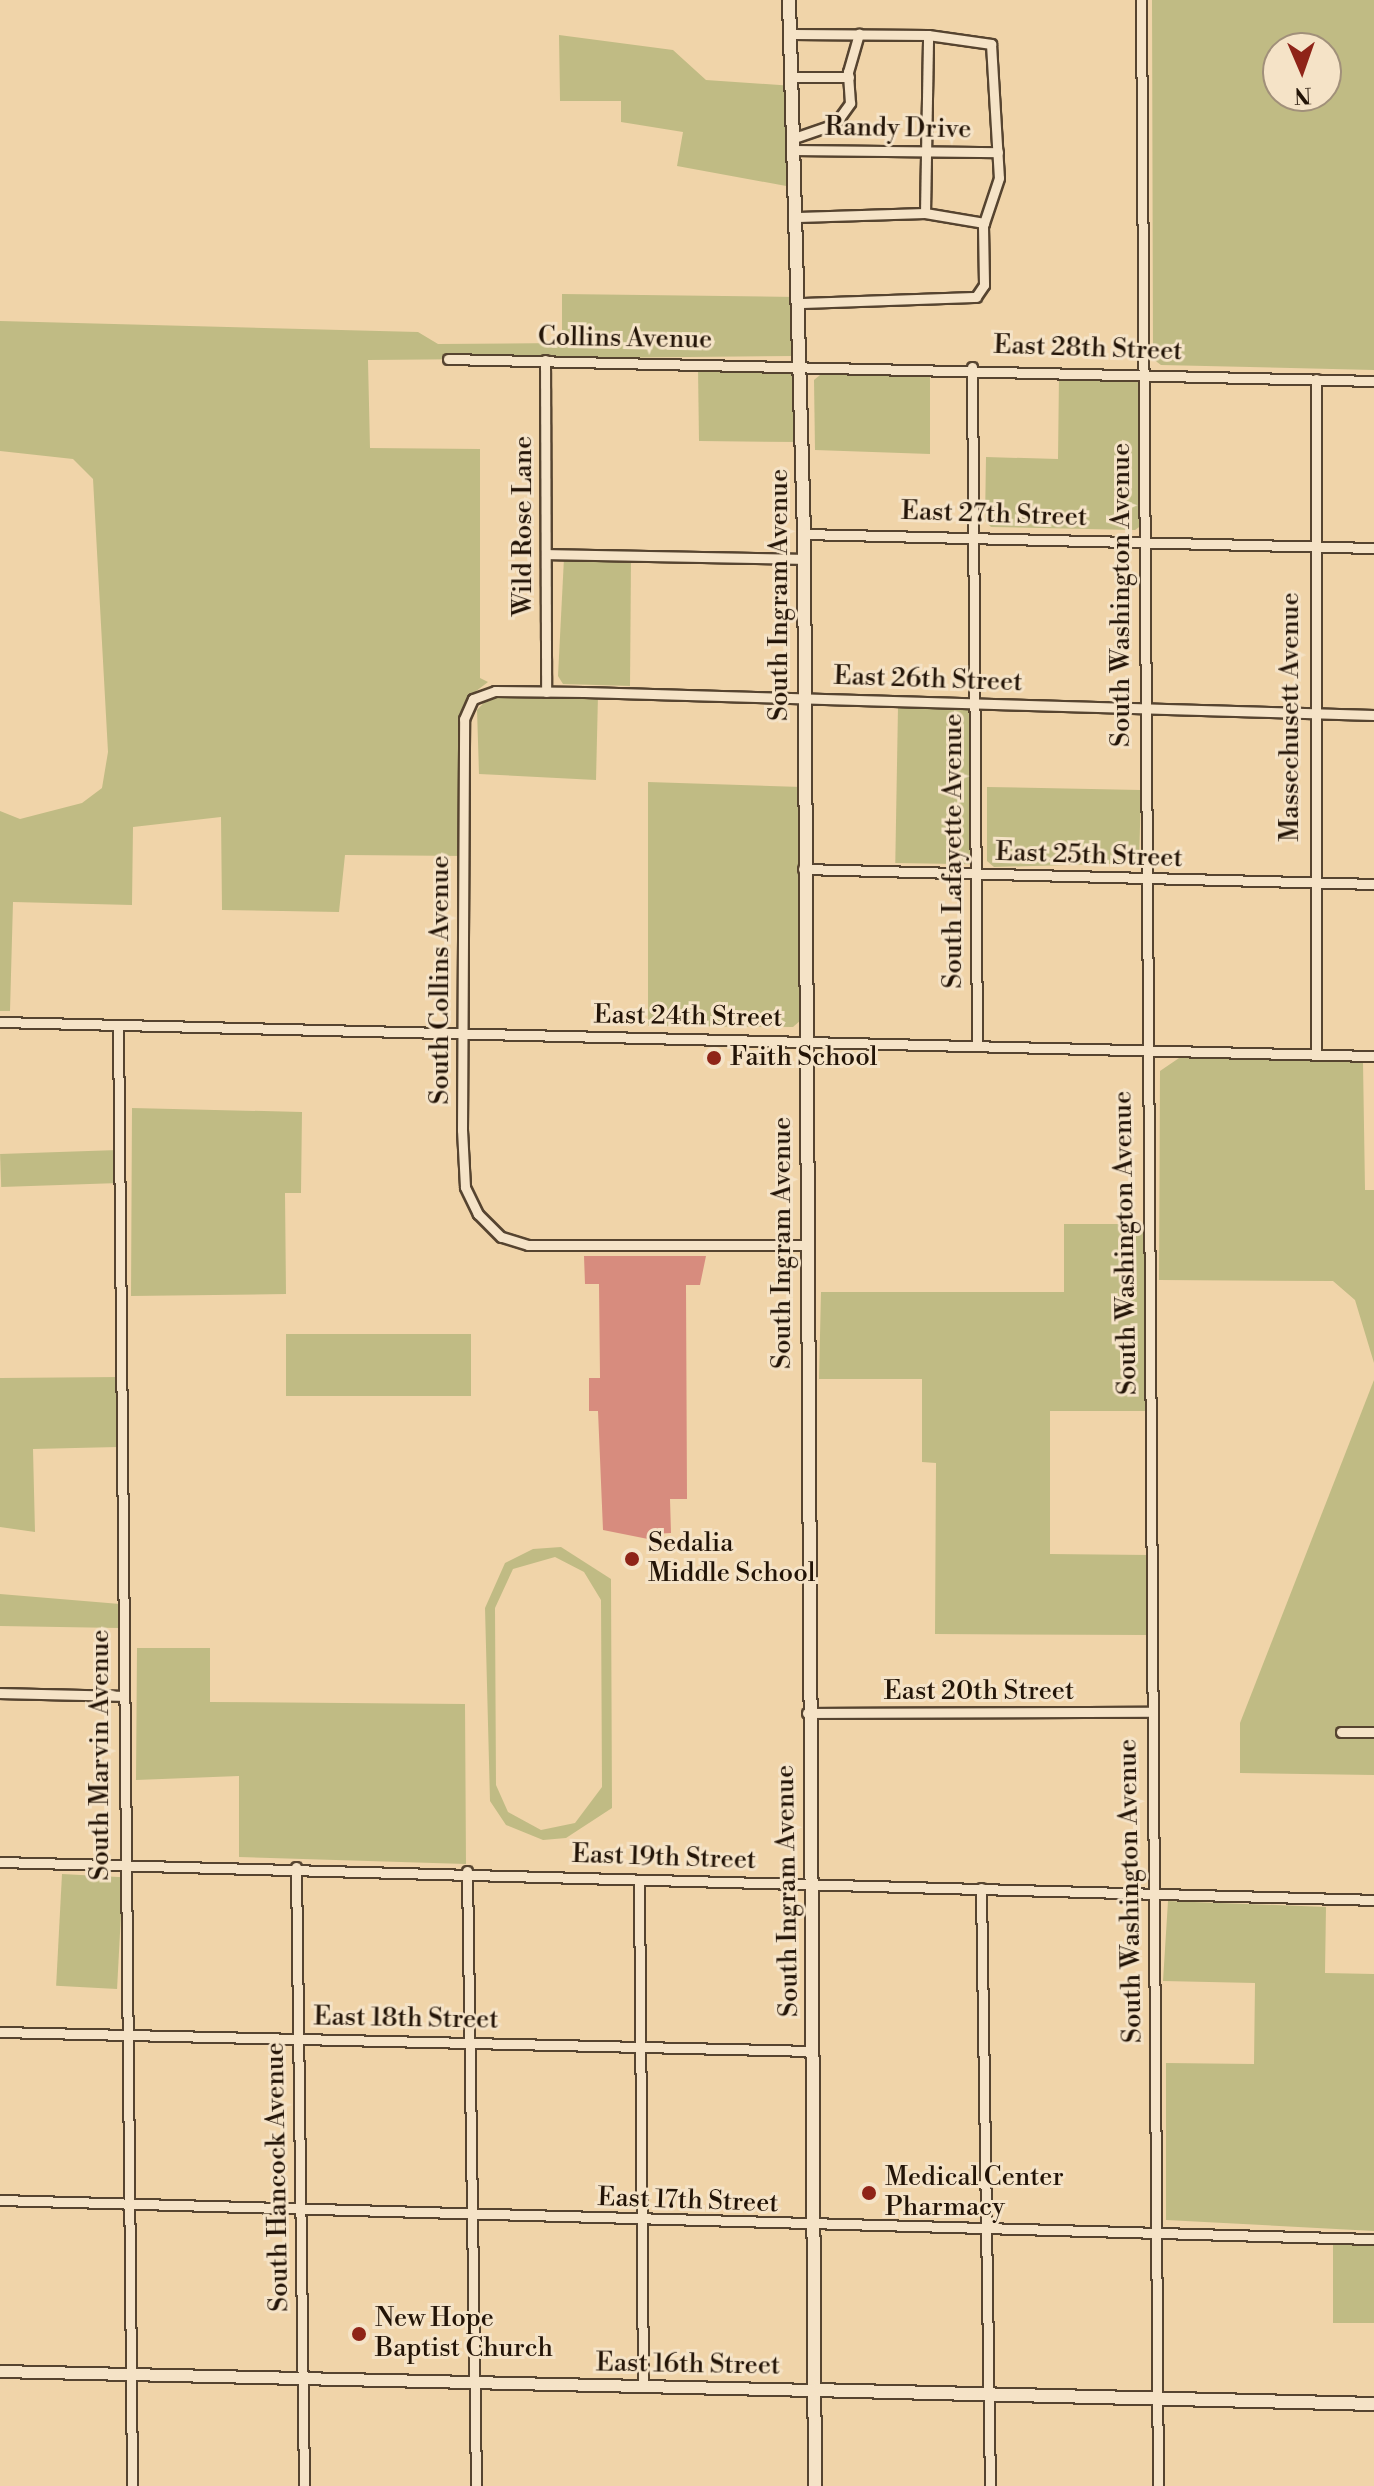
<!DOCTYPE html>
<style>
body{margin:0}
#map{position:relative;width:1374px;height:2486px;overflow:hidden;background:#f0d4a9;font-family:"Libre Bodoni",serif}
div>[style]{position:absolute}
.green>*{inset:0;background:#c0bb84;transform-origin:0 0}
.building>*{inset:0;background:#d78c7e}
.roads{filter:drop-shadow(2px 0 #564430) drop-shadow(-2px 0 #564430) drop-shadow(0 2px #564430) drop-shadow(0 -2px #564430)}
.minor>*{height:9px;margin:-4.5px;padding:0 4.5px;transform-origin:4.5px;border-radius:4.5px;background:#f5e3c7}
.tertiary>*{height:11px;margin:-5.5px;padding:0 5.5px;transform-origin:5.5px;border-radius:5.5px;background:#f5e3c7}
.secondary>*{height:12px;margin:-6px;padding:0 6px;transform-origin:6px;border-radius:6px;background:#f5e3c7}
.dots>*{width:22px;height:22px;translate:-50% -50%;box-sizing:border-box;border:4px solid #f5e3c7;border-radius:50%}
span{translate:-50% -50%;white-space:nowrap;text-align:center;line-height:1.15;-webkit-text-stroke:6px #f5e3c7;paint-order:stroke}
.street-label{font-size:26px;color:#231407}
.poi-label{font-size:26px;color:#231407}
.left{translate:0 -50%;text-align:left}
.north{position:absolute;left:1262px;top:32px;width:80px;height:80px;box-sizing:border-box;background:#f5e3c7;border:2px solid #a1907a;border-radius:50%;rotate:178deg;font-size:22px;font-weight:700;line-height:32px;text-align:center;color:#231407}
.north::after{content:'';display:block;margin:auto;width:28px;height:36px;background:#8f2418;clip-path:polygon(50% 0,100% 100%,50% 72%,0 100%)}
</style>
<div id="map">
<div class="green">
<i style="clip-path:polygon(evenodd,1152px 0,1374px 0,1374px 370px,1161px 365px,1153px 359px,1152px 0,1326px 48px,1326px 96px,1278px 96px,1278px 48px,1326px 48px)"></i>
<i style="clip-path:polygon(559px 35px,673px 50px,706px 80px,794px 86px,797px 188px,677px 166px,683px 132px,621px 122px,621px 101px,560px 101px)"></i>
<i style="clip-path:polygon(562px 294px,797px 297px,794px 356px,368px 360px,370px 448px,480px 449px,480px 678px,488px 682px,471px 695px,466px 715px,467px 856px,345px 855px,339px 912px,222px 910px,221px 817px,133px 827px,132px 905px,13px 902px,10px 1011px,0 1011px,0 811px,20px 819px,82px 803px,102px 788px,108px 752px,93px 479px,73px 459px,0 451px,0 321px,418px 332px,438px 344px,562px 343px)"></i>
<i style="clip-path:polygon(698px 368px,792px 370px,799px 377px,799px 442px,699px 441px)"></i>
<i style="clip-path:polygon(826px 370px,930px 371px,930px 454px,815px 450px,814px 380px)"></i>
<i style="clip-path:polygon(1059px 375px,1136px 378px,1140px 385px,1142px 525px,1135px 530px,991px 527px,985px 521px,986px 457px,1058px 459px)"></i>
<i style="clip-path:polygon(564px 558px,631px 560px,630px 686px,563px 684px,558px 676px)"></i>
<i style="clip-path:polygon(494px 692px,598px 695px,596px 780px,479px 774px,477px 710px)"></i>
<i style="left:898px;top:707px;width:76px;height:156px;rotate:1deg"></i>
<i style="clip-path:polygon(648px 782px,802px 787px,801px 1020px,793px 1027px,648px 1026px)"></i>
<i style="clip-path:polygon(987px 787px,1141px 790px,1139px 863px,994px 867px,987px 861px)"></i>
<i style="clip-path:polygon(1182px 1056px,1363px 1062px,1365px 1190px,1374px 1190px,1374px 1363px,1355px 1300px,1333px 1281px,1159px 1280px,1160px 1071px)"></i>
<i style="clip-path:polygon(132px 1108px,302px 1112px,301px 1193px,285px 1193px,286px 1294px,131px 1296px)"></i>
<i style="left:118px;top:1150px;width:33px;height:118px;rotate:88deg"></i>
<i style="clip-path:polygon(1064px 1224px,1145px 1224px,1147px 1411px,1050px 1411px,1050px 1554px,1149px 1555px,1149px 1635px,935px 1634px,936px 1463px,922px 1462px,922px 1379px,819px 1379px,821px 1292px,1064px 1292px)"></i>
<i style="left:286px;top:1334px;width:185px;height:62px"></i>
<i style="clip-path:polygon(120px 1377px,118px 1447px,33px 1449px,35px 1532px,0 1527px,0 1378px)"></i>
<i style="clip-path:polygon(1374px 1380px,1374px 1775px,1240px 1773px,1240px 1723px)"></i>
<i style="clip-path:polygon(evenodd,561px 1547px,611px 1579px,612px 1808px,566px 1838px,543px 1840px,506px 1825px,490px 1801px,485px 1608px,505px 1563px,533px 1549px,561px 1547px,555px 1557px,584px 1572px,601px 1600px,602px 1787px,575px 1823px,541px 1830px,508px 1812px,496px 1785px,495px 1608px,513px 1569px,555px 1557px)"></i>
<i style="clip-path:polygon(0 1594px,120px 1604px,119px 1628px,0 1626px)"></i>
<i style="clip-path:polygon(137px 1648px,210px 1648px,210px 1702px,465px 1704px,466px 1864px,239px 1857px,239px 1776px,136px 1780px)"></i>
<i style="left:62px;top:1874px;width:61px;height:112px;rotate:3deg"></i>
<i style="clip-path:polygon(1168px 1901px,1326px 1907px,1325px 1973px,1374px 1974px,1374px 2231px,1166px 2220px,1166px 2063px,1254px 2064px,1255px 1983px,1163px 1981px)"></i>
<i style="left:1333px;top:2243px;width:41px;height:80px"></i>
</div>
<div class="building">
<i style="clip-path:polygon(584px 1256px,706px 1256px,700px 1285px,686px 1285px,687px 1499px,670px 1499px,671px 1533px,653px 1534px,653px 1540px,603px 1530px,598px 1411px,589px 1411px,589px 1378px,600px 1378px,599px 1284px,585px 1284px)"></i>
</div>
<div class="roads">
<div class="minor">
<i style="left:1141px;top:0;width:2486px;rotate:89.61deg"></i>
<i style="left:793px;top:34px;width:135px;rotate:0.4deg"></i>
<i style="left:928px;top:35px;width:64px;rotate:8.1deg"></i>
<i style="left:991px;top:44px;width:134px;rotate:86.6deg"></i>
<i style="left:999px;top:178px;width:51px;rotate:108.4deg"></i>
<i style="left:983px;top:226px;width:59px;rotate:89deg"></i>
<i style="left:984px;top:285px;width:14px;rotate:124deg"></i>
<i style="left:976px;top:297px;width:176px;rotate:178deg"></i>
<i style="left:795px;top:77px;width:54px"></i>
<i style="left:797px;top:137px;width:40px;rotate:-18.9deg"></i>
<i style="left:835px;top:124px;width:26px;rotate:-54deg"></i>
<i style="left:850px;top:103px;width:31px;rotate:-94deg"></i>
<i style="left:848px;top:72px;width:40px;rotate:-74deg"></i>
<i style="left:797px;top:150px;width:201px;rotate:0.6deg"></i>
<i style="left:925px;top:213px;width:178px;rotate:-89deg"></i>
<i style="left:798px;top:217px;width:127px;rotate:-1.8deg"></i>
<i style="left:925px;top:213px;width:60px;rotate:9.6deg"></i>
<i style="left:448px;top:359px;width:926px;rotate:1.36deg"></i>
<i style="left:545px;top:360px;width:332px;rotate:89.8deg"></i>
<i style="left:972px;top:367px;width:679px;rotate:89.58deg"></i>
<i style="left:1316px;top:379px;width:676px;rotate:90deg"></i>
<i style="left:804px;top:534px;width:570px;rotate:1.41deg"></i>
<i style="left:546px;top:554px;width:258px;rotate:1.1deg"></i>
<i style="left:803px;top:869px;width:571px;rotate:1.5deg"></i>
<i style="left:0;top:1022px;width:1374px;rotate:1.42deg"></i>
<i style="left:118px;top:1025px;width:1461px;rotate:89.45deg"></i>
<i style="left:806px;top:1245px;width:278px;rotate:180deg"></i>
<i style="left:528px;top:1245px;width:28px;rotate:-163deg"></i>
<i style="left:501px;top:1237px;width:33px;rotate:-135deg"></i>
<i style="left:478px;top:1214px;width:30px;rotate:-116deg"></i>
<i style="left:465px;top:1187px;width:57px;rotate:-93deg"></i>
<i style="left:462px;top:1130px;width:411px;rotate:-89.7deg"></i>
<i style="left:464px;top:719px;width:22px;rotate:-66deg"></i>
<i style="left:473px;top:699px;width:23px;rotate:-20deg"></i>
<i style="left:495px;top:691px;width:89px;rotate:0.6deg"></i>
<i style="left:584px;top:692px;width:790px;rotate:1.67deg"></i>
<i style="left:0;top:1693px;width:123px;rotate:1.4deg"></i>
<i style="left:807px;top:1713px;width:344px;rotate:-0.2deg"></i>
<i style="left:1341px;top:1732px;width:33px"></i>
<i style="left:0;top:1862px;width:1375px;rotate:1.58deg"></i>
<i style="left:296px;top:1867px;width:619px;rotate:89.26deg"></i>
<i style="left:467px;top:1871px;width:615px;rotate:89.16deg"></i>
<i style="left:639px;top:1880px;width:506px;rotate:89.55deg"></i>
<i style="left:981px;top:1888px;width:598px;rotate:89.14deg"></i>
<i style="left:0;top:2032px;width:812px;rotate:1.34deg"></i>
<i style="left:0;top:2200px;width:1375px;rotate:1.63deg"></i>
</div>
<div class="tertiary">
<i style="left:0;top:2371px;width:814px;rotate:1.34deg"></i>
</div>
<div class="secondary">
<i style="left:789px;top:0;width:534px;rotate:88.39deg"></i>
<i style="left:804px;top:534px;width:1952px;rotate:89.68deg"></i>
<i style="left:814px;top:2390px;width:560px;rotate:1.43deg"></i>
</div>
</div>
<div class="dots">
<i style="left:714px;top:1058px;background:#8f2418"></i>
<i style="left:632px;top:1559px;background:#8f2418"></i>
<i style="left:869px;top:2193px;background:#8f2418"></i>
<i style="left:359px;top:2334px;background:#8f2418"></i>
</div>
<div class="street-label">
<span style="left:898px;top:129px;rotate:1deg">Randy Drive</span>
<span style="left:625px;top:339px;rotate:1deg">Collins Avenue</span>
<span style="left:1088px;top:349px;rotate:2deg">East 28th Street</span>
<span style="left:994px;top:515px;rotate:2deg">East 27th Street</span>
<span style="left:524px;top:526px;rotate:-90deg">Wild Rose Lane</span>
<span style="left:780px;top:595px;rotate:-90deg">South Ingram Avenue</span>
<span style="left:1122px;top:595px;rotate:-90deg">South Washington Avenue</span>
<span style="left:928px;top:680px;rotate:2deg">East 26th Street</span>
<span style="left:1291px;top:717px;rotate:-90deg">Massechusett Avenue</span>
<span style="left:954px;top:851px;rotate:-90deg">South Lafayette Avenue</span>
<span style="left:1089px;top:856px;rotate:2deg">East 25th Street</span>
<span style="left:441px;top:980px;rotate:-90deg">South Collins Avenue</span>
<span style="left:688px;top:1017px;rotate:1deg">East 24th Street</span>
<span style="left:783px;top:1243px;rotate:-90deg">South Ingram Avenue</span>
<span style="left:1126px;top:1243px;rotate:-91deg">South Washington Avenue</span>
<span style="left:979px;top:1692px">East 20th Street</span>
<span style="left:101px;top:1755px;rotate:-90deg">South Marvin Avenue</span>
<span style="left:664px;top:1858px;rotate:2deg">East 19th Street</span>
<span style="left:788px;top:1891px;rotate:-91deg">South Ingram Avenue</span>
<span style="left:1131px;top:1891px;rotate:-91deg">South Washington Avenue</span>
<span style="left:406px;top:2019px;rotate:1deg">East 18th Street</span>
<span style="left:278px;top:2177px;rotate:-91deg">South Hancock Avenue</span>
<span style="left:688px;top:2201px;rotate:2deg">East 17th Street</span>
<span style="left:688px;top:2365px;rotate:1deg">East 16th Street</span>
</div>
<div class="poi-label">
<span class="left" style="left:730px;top:1058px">Faith School</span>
<span class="left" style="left:648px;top:1559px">Sedalia<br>Middle School</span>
<span class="left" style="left:885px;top:2193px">Medical Center<br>Pharmacy</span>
<span class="left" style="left:375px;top:2334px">New Hope<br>Baptist Church</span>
</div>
<div class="north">N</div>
</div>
